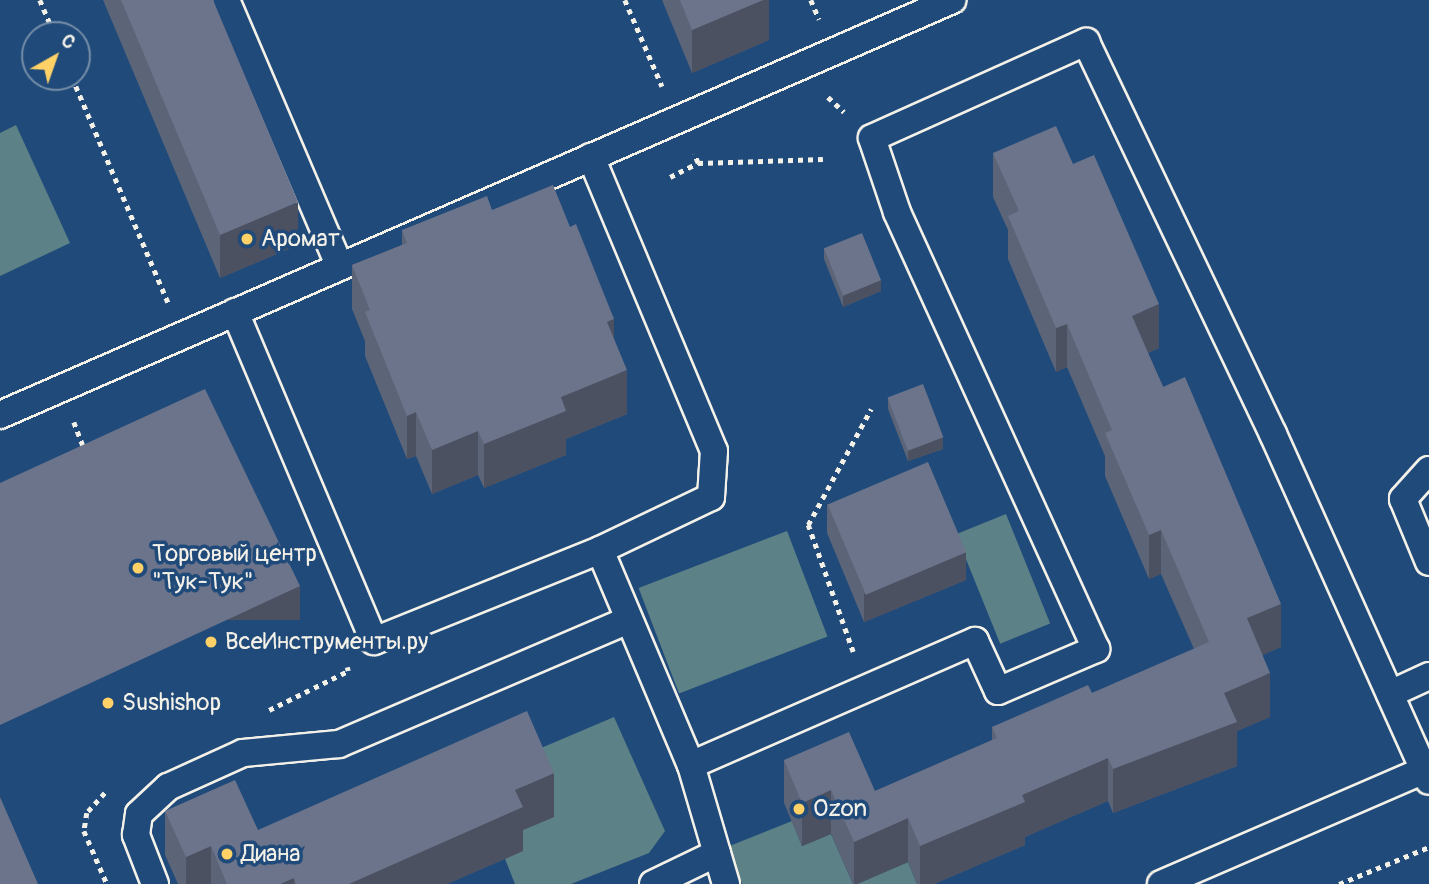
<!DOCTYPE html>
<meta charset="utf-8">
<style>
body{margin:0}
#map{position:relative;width:1429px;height:884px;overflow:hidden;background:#1f4a7a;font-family:Pangolin,sans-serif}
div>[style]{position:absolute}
.green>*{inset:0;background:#5c8186;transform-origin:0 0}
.path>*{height:4.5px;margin-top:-2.25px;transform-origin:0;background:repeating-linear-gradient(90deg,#f4f1e8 0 5px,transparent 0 10px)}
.roads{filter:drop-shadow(2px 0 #f4f1e8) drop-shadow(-2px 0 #f4f1e8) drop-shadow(0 2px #f4f1e8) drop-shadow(0 -2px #f4f1e8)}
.lane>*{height:26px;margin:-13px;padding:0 13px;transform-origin:13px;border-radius:13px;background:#1f4a7a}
.wall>*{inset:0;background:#5c6478}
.shaded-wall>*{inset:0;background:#4b5161;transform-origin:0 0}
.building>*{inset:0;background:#6b748b;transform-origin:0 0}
.dots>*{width:19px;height:19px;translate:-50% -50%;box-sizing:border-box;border:4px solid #1f4a7a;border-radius:50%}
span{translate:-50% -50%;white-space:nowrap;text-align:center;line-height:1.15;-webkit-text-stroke:7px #1f4a7a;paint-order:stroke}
.poi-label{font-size:24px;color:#f4f1e8}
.left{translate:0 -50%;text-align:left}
.north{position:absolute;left:21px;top:21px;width:70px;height:70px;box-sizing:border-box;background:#1f4a7a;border:2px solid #748da6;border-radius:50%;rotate:40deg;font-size:19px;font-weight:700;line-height:28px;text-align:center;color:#f4f1e8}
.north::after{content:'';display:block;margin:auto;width:24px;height:32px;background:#ffd166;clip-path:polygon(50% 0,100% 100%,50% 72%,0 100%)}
</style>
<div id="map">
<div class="green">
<i style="clip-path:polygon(16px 125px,70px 243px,0 276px,0 133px)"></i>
<i style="left:1006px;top:514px;width:118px;height:54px;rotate:68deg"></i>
<i style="left:787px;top:531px;width:113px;height:159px;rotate:69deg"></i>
<i style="clip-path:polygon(614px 717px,665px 831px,649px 853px,571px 884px,515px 884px,505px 859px,523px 850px,515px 834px,527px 754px)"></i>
<i style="clip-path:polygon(792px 821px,802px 846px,831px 834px,853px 884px,742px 884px,727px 847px)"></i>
<i style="clip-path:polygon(908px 862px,917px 884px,857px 884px)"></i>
</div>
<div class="path">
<i style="left:40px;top:0;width:38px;rotate:67deg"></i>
<i style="left:625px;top:0;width:94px;rotate:66.7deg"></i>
<i style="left:811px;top:0;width:21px;rotate:67deg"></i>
<i style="left:72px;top:77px;width:245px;rotate:66.9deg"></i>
<i style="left:828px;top:97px;width:22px;rotate:43deg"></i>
<i style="left:698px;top:163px;width:125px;rotate:-1.8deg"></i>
<i style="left:670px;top:177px;width:31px;rotate:-27deg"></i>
<i style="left:698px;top:163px;width:10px;rotate:-114deg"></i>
<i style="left:74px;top:422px;width:30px;rotate:69deg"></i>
<i style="left:853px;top:652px;width:135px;rotate:-109.5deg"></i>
<i style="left:808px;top:525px;width:132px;rotate:-61.5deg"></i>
<i style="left:269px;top:710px;width:88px;rotate:-26.3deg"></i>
<i style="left:348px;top:671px;width:4px;rotate:-104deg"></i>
<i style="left:105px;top:793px;width:27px;rotate:132deg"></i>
<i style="left:87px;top:813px;width:18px;rotate:99deg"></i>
<i style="left:84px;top:831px;width:58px;rotate:66.5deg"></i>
<i style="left:1339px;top:884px;width:97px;rotate:-22.3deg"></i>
</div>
<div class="roads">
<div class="lane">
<i style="left:226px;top:0;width:290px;rotate:66.9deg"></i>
<i style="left:235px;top:312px;width:357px;rotate:67.1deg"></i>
<i style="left:374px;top:641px;width:244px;rotate:-21.9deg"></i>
<i style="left:600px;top:550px;width:123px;rotate:-25.5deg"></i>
<i style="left:711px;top:497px;width:46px;rotate:-86.3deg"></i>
<i style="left:714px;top:451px;width:319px;rotate:-112.7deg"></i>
<i style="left:0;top:415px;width:1039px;rotate:-23.55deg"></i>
<i style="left:1429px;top:470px;width:39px;rotate:132deg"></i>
<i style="left:1403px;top:499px;width:68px;rotate:67.6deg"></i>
<i style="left:600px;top:550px;width:233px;rotate:67.1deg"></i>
<i style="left:691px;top:765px;width:124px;rotate:73.6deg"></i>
<i style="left:1390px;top:694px;width:43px;rotate:-24.8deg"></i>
<i style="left:691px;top:765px;width:310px;rotate:-23.6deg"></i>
<i style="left:975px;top:641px;width:55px;rotate:65.3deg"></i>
<i style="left:998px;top:691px;width:107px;rotate:-23.2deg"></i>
<i style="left:1096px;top:649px;width:480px;rotate:-114.5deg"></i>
<i style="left:897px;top:212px;width:78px;rotate:-108.7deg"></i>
<i style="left:872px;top:138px;width:235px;rotate:-24.2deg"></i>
<i style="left:1086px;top:42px;width:434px;rotate:64.5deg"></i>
<i style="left:1273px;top:434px;width:380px;rotate:65.8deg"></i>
<i style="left:155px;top:884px;width:53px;rotate:-111.2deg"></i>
<i style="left:136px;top:835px;width:21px;rotate:-82deg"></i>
<i style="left:139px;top:814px;width:40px;rotate:-43deg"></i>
<i style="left:168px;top:787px;width:82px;rotate:-24.4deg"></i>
<i style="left:243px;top:753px;width:96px;rotate:-5.4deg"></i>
<i style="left:339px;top:744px;width:314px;rotate:-23.2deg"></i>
<i style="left:653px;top:884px;width:71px;rotate:-25.8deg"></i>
<i style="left:1161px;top:884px;width:287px;rotate:-23.4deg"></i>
</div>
</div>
<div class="wall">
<i style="clip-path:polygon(103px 0,213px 0,298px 245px,220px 278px)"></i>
<i style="clip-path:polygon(662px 0,769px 0,769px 40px,692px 73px)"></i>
<i style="clip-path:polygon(993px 153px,1073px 164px,1159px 348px,1148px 353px,1281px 647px,1262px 655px,1270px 717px,1237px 731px,1237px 766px,1113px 813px,1108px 801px,1025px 837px,1025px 845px,934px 884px,917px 884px,908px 862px,857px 884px,853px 884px,831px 834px,802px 846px,784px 803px,784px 760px,875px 791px,992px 740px,992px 727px,1092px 693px,1194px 649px,1161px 574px,1149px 579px,1105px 476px,1105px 456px,1067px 367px,1056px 372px,1008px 259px,1008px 230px,993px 197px)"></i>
<i style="clip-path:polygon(492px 210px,614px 339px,627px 414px,566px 439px,566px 455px,484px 488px,478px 475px,432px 494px,416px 456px,407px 459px,365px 356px,365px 341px,352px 309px,352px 265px,402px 245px,402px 230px)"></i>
<i style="clip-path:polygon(824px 248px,881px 291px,843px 307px,824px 259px)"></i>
<i style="clip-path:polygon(888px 398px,943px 449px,908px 461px,888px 409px)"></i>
<i style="clip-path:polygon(827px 504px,966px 580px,864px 622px,827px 533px)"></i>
<i style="clip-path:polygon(165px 811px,258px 830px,554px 817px,523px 830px,523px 851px,447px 884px,178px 884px,165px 855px)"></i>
</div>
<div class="shaded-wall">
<i style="clip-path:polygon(763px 0,769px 0,769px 40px,692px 73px,692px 30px)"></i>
<i style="clip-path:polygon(298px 202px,298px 245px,220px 278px,220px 235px)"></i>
<i style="clip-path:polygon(881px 280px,881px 291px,843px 307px,843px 295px)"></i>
<i style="clip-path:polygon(1159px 304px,1159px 348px,1132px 360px,1132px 316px)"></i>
<i style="clip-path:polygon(614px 319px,614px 363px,607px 322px)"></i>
<i style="clip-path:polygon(1067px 324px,1067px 367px,1056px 372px,1056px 328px)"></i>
<i style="clip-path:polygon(627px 370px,627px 414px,566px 439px,566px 455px,484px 488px,484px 444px,561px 397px)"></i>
<i style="clip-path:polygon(416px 412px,416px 456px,407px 459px,407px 416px)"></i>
<i style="clip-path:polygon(478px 431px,478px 475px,432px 494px,432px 450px)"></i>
<i style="clip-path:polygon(943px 437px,943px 449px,908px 461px,908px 450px)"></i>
<i style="clip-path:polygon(1161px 530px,1161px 574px,1149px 579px,1149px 535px)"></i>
<i style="clip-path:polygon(966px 552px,966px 580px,864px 622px,864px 594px)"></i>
<i style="left:300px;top:586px;width:34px;height:331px;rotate:90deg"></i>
<i style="clip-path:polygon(1281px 604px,1281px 647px,1247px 662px,1247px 618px)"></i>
<i style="clip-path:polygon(1270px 673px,1270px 717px,1237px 731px,1237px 766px,1113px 813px,1113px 769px,1224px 693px)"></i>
<i style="clip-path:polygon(1108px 758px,1108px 801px,1025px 837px,1025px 845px,934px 884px,920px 884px,920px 846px,1022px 795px)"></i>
<i style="clip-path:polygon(554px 773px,554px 817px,523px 830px,523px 851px,447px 884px,349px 884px,515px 790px)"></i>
<i style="clip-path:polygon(831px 790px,831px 834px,802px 846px,802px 803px)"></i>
<i style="clip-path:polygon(908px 818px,908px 862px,857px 884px,854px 884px,854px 842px)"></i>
<i style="clip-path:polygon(211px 846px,211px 884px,186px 884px,186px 857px)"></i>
<i style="clip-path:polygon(294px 878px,294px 884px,280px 884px)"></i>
</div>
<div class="building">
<i style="clip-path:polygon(121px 0,213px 0,298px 202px,220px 235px)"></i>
<i style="clip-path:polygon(680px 0,763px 0,692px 30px)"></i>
<i style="clip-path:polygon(1056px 126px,1073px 164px,1094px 155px,1159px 304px,1132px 316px,1163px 387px,1185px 377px,1281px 604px,1247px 618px,1270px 673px,1224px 693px,1237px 722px,1113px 769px,1108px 758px,1022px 795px,1025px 802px,920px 846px,908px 818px,854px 842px,831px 790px,802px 803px,784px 760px,849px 732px,875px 791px,997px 738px,992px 727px,1088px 685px,1092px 693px,1209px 642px,1161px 530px,1149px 535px,1105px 433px,1112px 430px,1067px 324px,1056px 328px,1008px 216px,1019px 211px,993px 153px)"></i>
<i style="clip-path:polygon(553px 185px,570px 227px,576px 224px,614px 319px,607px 322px,627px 370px,561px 397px,566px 411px,484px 444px,478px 431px,432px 450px,416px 412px,407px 416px,365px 312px,370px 310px,352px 265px,407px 243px,402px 230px,487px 196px,492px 210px)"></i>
<i style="left:862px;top:233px;width:51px;height:41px;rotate:68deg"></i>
<i style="left:923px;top:384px;width:57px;height:38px;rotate:69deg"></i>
<i style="clip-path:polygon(205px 389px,300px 586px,0 725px,0 483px)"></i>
<i style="left:928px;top:462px;width:98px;height:109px;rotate:67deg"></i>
<i style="clip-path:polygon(527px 711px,554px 773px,515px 790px,523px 807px,349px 884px,296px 884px,294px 878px,280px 884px,227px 884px,211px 846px,186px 857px,165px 811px,235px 780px,258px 830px)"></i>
<i style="clip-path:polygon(0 797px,38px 884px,0 884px)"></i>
</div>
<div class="dots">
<i style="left:247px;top:239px;background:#ffd166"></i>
<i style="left:138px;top:568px;background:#ffd166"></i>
<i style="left:211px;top:642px;background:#ffd166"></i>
<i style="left:108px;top:703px;background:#ffd166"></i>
<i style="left:799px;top:809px;background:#ffd166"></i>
<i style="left:227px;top:854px;background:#ffd166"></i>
</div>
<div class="poi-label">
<span class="left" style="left:261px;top:239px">Аромат</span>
<span class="left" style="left:152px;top:568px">Торговый центр<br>"Тук-Тук"</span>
<span class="left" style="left:225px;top:642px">ВсеИнструменты.ру</span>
<span class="left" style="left:122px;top:703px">Sushishop</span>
<span class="left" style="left:813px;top:809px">Ozon</span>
<span class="left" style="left:241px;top:854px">Диана</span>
</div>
<div class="north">С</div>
</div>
